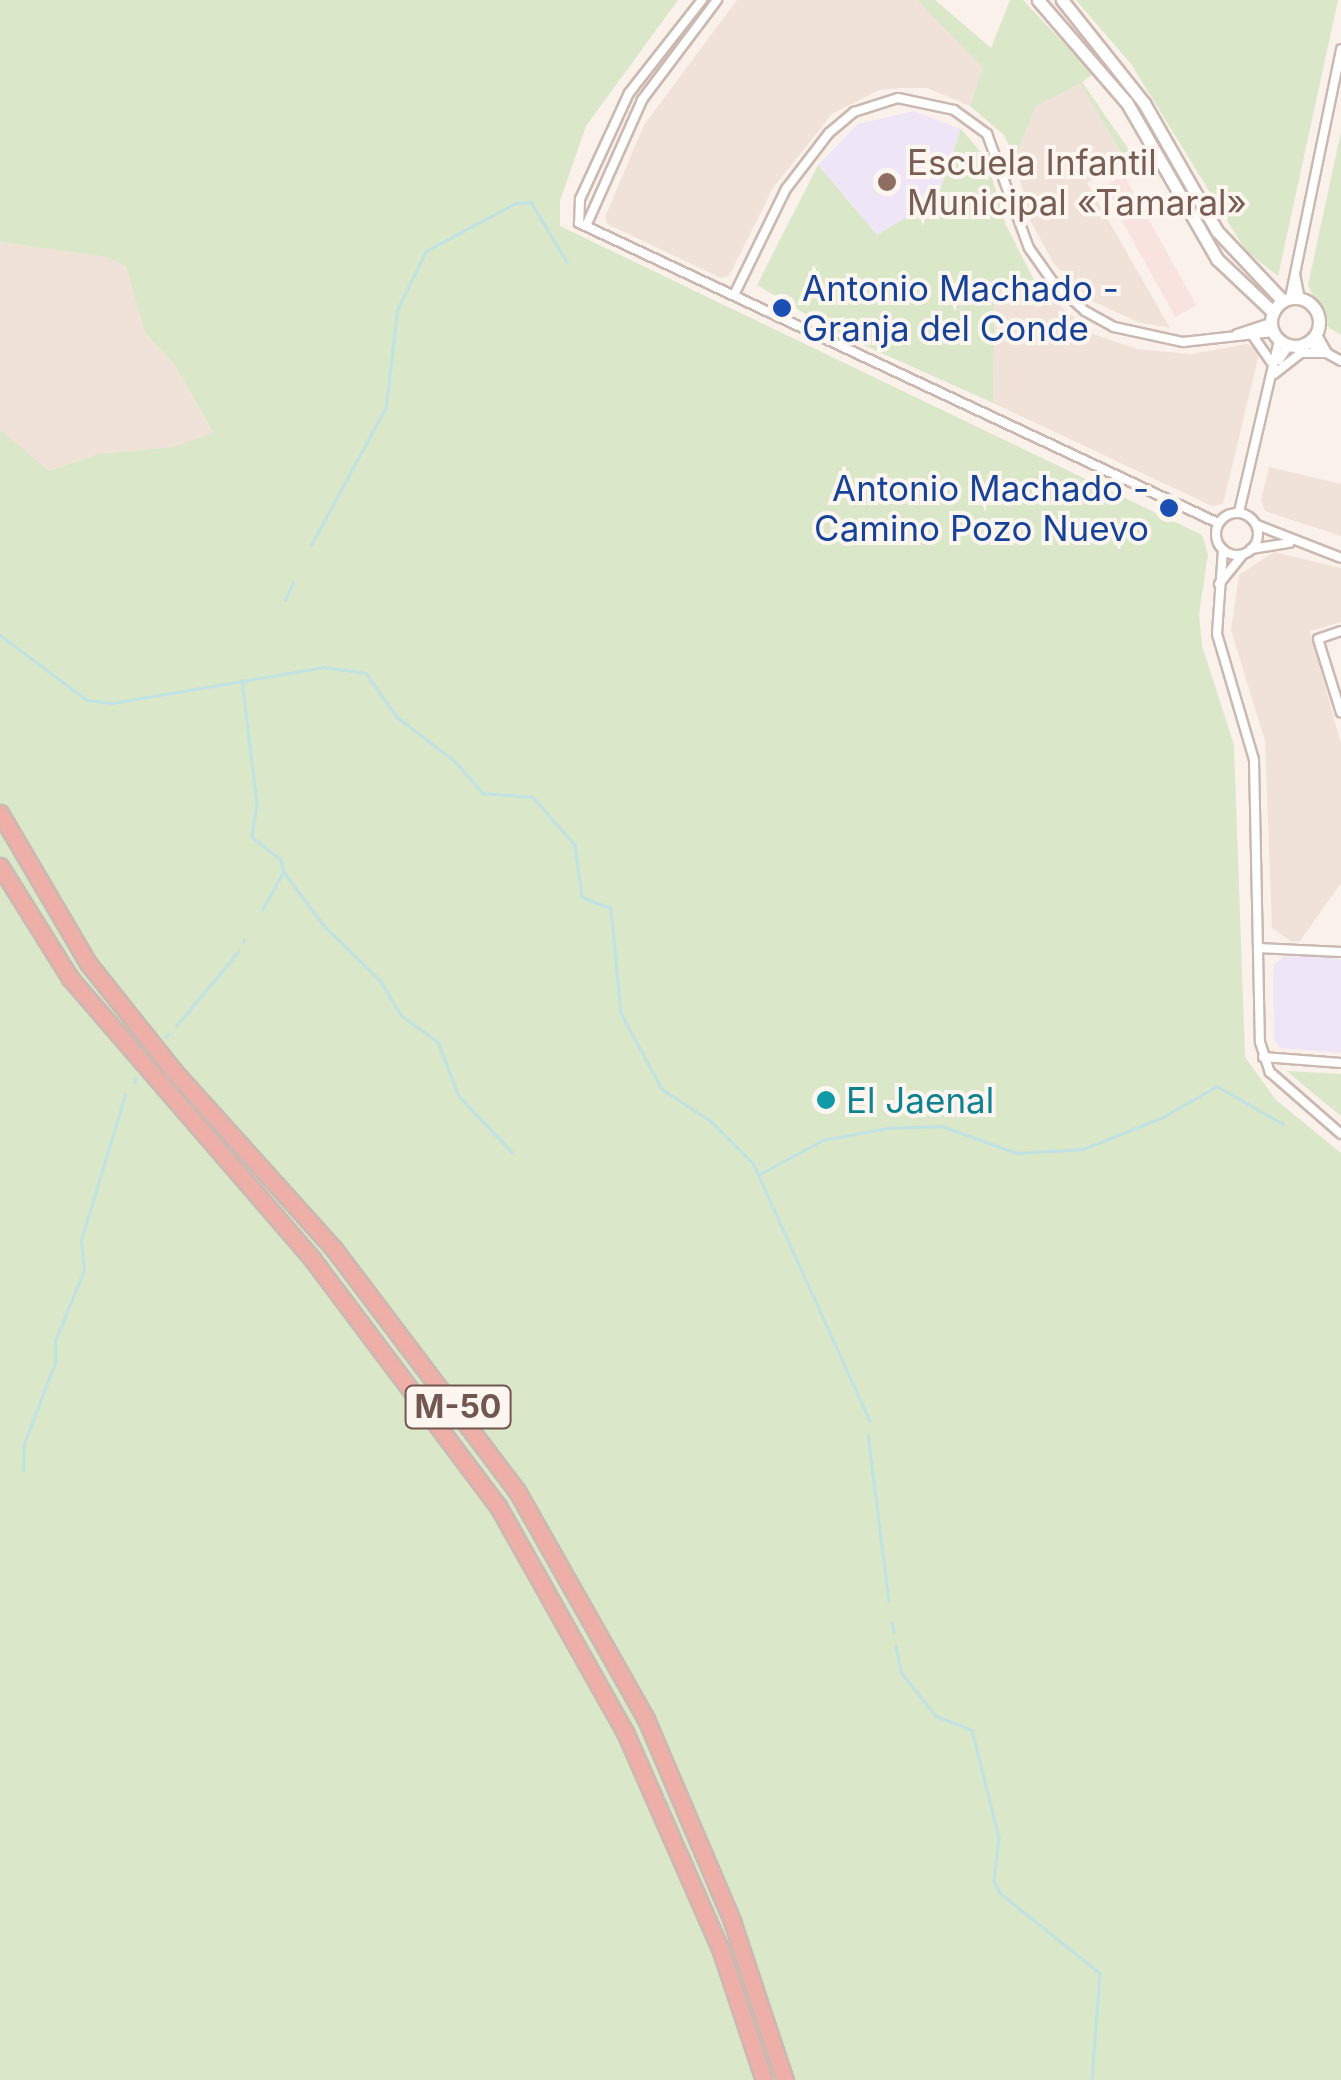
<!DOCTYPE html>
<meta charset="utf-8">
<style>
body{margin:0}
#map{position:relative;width:1341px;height:2080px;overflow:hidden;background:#faf1ea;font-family:Inter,sans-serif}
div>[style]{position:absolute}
.residential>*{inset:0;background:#f1e2d9}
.commercial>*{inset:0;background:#f9e3df;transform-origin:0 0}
.education>*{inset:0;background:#eee6f7}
.green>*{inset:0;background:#dae7c9}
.stream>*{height:2.5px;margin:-1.25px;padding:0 1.25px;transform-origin:1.25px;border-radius:1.25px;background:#c0e2e2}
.roads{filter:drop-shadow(2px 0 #cbb9b1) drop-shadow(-2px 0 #cbb9b1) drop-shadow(0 2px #cbb9b1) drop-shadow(0 -2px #cbb9b1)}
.street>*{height:8px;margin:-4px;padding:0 4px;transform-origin:4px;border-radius:4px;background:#fff}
.street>.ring{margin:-4px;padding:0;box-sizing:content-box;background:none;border:8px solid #fff;border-radius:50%}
.secondary>*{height:11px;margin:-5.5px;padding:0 5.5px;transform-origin:5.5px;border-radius:5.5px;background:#fff}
.secondary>.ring{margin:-5.5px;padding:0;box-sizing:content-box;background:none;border:11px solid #fff;border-radius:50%}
.highway>*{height:15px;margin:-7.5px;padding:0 7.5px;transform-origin:7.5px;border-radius:7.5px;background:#edafa8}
.dots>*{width:28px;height:28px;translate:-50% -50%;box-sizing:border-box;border:5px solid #fdf6f0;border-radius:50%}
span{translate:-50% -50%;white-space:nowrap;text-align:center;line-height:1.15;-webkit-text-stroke:8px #fdf6f0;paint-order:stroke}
.shield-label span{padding:2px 8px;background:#fdf6f0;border:2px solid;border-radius:8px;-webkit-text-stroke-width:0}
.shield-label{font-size:32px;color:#725750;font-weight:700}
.education-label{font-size:35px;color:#785e54}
.left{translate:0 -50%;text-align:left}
.transit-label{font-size:35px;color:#164399}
.right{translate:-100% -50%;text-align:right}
.culture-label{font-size:35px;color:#0d838f}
</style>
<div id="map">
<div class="residential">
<i style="clip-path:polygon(737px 0,917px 0,984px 68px,970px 106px,927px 88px,903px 88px,879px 90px,832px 114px,773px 188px,729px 276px,721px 278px,607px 224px,605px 217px,644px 125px)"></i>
<i style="clip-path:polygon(1080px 82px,1126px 161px,1087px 183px,1170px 328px,1138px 322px,1090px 300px,1054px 264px,1031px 222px,1015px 160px,1035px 106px)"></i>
<i style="clip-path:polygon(0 242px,106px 257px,126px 267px,145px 333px,174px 364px,213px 434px,172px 447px,97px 454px,49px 471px,22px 449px,0 429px)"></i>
<i style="clip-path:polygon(995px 284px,1028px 285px,1037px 296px,1042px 290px,1093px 334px,1137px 349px,1191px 354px,1247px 344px,1260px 350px,1223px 504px,1212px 506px,993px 403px)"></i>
<i style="clip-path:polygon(1269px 467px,1341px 484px,1341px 536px,1265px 511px,1261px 500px)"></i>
<i style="clip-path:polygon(1274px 552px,1341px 568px,1341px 622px,1310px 631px,1341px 744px,1341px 883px,1300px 941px,1292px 942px,1272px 928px,1265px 741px,1231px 630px,1239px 575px)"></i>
</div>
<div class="commercial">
<i style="left:1124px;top:175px;width:149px;height:24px;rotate:61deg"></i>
</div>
<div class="education">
<i style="clip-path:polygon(914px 111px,961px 129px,937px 199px,877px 235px,818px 165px,858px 124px)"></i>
<i style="clip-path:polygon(1321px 955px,1341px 960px,1341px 1053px,1280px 1048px,1274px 1040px,1273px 966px,1283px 957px)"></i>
</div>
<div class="green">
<i style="clip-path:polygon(0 0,678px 0,586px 126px,560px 201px,560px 226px,1202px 535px,1208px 554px,1199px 614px,1202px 646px,1234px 745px,1245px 1057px,1276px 1100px,1341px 1153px,1341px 2080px,0 2080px,0 429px,49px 471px,97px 454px,172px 447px,213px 433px,174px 364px,145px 333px,126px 267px,106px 257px,0 242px)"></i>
<i style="clip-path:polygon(917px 0,935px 0,991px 48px,1010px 0,1023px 0,1093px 74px,1082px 82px,1134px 157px,1126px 161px,1080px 83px,1035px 107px,1015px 160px,1004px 135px,970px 106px,983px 68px)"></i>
<i style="clip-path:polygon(1076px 0,1338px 0,1278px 276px,1246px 251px,1131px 64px)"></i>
<i style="clip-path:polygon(961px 129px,986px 158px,1006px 225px,1034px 280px,995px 285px,993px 403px,839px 334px,757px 285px,818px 165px,877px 235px,937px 199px)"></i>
<i style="clip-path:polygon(1341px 132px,1341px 335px,1328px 327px,1308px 285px)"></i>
<i style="clip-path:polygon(1287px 1071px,1341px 1074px,1341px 1116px,1303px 1085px)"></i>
</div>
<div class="stream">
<i style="left:311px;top:545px;width:157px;rotate:-61.5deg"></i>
<i style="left:386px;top:407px;width:98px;rotate:-83.5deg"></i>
<i style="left:397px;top:310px;width:66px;rotate:-63.8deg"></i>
<i style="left:426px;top:251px;width:102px;rotate:-28.1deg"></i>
<i style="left:516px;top:203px;width:15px;rotate:-4deg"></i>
<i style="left:531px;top:202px;width:70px;rotate:59deg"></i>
<i style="left:285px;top:600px;width:19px;rotate:-65deg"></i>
<i style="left:0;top:635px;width:109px;rotate:36.8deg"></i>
<i style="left:87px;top:700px;width:25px;rotate:7deg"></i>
<i style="left:112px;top:703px;width:215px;rotate:-9.6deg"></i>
<i style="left:324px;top:667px;width:42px;rotate:8.1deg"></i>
<i style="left:366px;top:673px;width:54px;rotate:54.8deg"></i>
<i style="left:397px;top:717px;width:73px;rotate:37.2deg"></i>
<i style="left:455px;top:761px;width:43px;rotate:48.8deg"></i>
<i style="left:483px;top:793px;width:50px;rotate:4.6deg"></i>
<i style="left:533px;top:797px;width:64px;rotate:48.8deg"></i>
<i style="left:575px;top:845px;width:52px;rotate:82.3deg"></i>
<i style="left:582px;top:897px;width:31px;rotate:21deg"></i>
<i style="left:611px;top:908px;width:105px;rotate:84.6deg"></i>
<i style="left:621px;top:1013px;width:86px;rotate:61.7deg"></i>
<i style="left:662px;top:1089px;width:59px;rotate:33.1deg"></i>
<i style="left:711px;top:1121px;width:59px;rotate:45deg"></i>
<i style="left:753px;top:1163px;width:283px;rotate:65.6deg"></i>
<i style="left:242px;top:680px;width:125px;rotate:83.1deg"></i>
<i style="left:257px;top:804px;width:33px;rotate:99deg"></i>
<i style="left:252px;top:837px;width:37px;rotate:38deg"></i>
<i style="left:281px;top:860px;width:12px;rotate:76deg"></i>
<i style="left:284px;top:872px;width:43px;rotate:119.6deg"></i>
<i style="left:284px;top:872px;width:69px;rotate:53.3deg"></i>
<i style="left:325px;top:927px;width:76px;rotate:43.9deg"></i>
<i style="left:380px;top:980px;width:41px;rotate:59deg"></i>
<i style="left:401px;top:1015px;width:46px;rotate:36.1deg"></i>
<i style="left:438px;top:1042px;width:58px;rotate:68.7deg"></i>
<i style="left:459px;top:1096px;width:77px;rotate:46.6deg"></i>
<i style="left:243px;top:943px;width:3px;rotate:-72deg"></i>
<i style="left:176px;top:1026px;width:97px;rotate:-50deg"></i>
<i style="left:165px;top:1037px;width:4px;rotate:-45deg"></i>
<i style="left:134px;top:1082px;width:4px;rotate:-63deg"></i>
<i style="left:760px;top:1174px;width:72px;rotate:-28.4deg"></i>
<i style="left:823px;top:1140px;width:66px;rotate:-10.5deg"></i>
<i style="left:888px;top:1128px;width:54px;rotate:-2.1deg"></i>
<i style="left:942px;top:1126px;width:80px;rotate:19.8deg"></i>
<i style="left:1017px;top:1153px;width:66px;rotate:-3.5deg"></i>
<i style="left:1083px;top:1149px;width:84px;rotate:-21.7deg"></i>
<i style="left:1161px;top:1118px;width:64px;rotate:-29.7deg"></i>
<i style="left:1217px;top:1086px;width:76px;rotate:29.9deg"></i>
<i style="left:868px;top:1435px;width:167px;rotate:82.8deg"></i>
<i style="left:23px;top:1471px;width:27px;rotate:-88deg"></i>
<i style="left:24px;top:1444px;width:87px;rotate:-69.1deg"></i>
<i style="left:55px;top:1363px;width:22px;rotate:-90deg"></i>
<i style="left:55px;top:1341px;width:77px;rotate:-67.8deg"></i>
<i style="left:84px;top:1270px;width:30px;rotate:-96deg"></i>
<i style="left:81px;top:1240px;width:152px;rotate:-73.1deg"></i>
<i style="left:892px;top:1622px;width:10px;rotate:79deg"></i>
<i style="left:896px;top:1646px;width:26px;rotate:79deg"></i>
<i style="left:901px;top:1672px;width:56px;rotate:51.5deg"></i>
<i style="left:936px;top:1716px;width:39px;rotate:21deg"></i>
<i style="left:972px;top:1730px;width:111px;rotate:76deg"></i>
<i style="left:999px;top:1838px;width:43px;rotate:96.6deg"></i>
<i style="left:994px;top:1881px;width:13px;rotate:63deg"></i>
<i style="left:1000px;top:1893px;width:128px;rotate:38.7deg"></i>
<i style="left:1100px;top:1973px;width:107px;rotate:94.3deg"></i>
</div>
<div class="roads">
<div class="street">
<i style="left:702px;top:0;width:118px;rotate:128.1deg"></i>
<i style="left:629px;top:93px;width:117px;rotate:114.8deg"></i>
<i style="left:580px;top:199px;width:24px;rotate:92deg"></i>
<i style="left:579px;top:223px;width:706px;rotate:25.15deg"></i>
<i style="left:586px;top:226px;width:138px;rotate:-66deg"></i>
<i style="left:642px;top:100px;width:125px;rotate:-53.1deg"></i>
<i style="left:1295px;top:274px;width:25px;rotate:79deg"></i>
<i style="left:734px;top:295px;width:118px;rotate:-63.9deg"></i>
<i style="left:786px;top:189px;width:71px;rotate:-52.5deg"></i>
<i style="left:829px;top:133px;width:33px;rotate:-40deg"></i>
<i style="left:854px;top:112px;width:46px;rotate:-17.7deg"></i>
<i style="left:898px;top:98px;width:57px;rotate:12.1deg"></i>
<i style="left:954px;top:110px;width:41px;rotate:36deg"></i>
<i style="left:987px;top:134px;width:121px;rotate:69.8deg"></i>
<i style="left:1029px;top:248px;width:42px;rotate:54.8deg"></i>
<i style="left:1053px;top:282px;width:43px;rotate:42.2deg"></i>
<i style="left:1085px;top:311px;width:33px;rotate:29deg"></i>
<i style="left:1114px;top:327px;width:71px;rotate:12.3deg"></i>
<i style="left:1183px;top:342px;width:91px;rotate:-6.3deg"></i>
<i style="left:1290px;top:298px;width:254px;rotate:-78.4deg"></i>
<i style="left:1316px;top:333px;width:23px;rotate:61deg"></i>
<i style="left:1237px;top:334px;width:36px;rotate:-18deg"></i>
<i style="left:1253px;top:336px;width:35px;rotate:55deg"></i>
<i style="left:1307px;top:342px;width:39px;rotate:29deg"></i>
<i style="left:1279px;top:360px;width:18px;rotate:-56deg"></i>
<i style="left:1274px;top:374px;width:34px;rotate:-38deg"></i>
<i style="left:1301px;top:353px;width:26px"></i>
<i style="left:1239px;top:512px;width:177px;rotate:-76.9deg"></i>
<i class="ring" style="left:1216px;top:513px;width:34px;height:34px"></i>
<i style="left:1257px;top:525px;width:90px;rotate:21.4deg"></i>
<i style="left:1251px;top:549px;width:39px;rotate:-9deg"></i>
<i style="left:1223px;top:550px;width:84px;rotate:94.1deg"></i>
<i style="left:1217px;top:634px;width:131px;rotate:73.6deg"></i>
<i style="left:1254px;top:760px;width:282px;rotate:88.8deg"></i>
<i style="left:1260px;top:1042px;width:32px;rotate:72deg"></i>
<i style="left:1270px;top:1072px;width:94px;rotate:41.1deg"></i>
<i style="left:1219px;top:584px;width:36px;rotate:-51deg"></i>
<i style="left:1341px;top:631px;width:24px;rotate:161deg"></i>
<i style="left:1318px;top:639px;width:77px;rotate:72.7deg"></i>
<i style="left:1258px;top:948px;width:83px;rotate:2.8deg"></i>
<i style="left:1263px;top:1057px;width:78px;rotate:4.4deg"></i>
</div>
<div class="secondary">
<i style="left:1038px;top:0;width:136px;rotate:49.2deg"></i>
<i style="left:1127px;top:103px;width:180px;rotate:60deg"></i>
<i style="left:1217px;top:259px;width:77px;rotate:43.4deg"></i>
<i style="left:1062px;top:0;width:132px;rotate:51.5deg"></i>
<i style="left:1144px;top:103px;width:147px;rotate:60.3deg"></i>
<i style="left:1217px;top:231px;width:96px;rotate:46.7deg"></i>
<i class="ring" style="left:1271px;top:298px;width:37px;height:37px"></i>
</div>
<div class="highway">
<i style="left:0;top:813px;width:174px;rotate:59.6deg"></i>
<i style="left:88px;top:963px;width:137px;rotate:51.5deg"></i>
<i style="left:173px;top:1070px;width:241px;rotate:48deg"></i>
<i style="left:334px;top:1249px;width:303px;rotate:52.9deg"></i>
<i style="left:517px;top:1491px;width:262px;rotate:60.5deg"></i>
<i style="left:646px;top:1719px;width:220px;rotate:66.9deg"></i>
<i style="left:732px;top:1921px;width:168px;rotate:71.6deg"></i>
<i style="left:0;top:866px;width:132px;rotate:58deg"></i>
<i style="left:70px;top:978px;width:372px;rotate:49.2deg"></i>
<i style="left:313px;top:1260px;width:308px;rotate:53.1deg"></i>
<i style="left:498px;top:1506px;width:259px;rotate:60.7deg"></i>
<i style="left:625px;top:1732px;width:236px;rotate:66.3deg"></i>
<i style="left:720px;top:1948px;width:139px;rotate:71.6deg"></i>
</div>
</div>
<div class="dots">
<i style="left:887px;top:182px;background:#8d6e63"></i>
<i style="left:782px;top:308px;background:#1a4fb4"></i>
<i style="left:1169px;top:508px;background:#1a4fb4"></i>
<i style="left:826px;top:1100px;background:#0f9aa8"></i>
</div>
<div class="shield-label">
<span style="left:458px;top:1407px">M-50</span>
</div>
<div class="education-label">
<span class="left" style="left:907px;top:182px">Escuela Infantil<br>Municipal «Tamaral»</span>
</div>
<div class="transit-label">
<span class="left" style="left:802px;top:308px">Antonio Machado -<br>Granja del Conde</span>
<span class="right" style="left:1149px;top:508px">Antonio Machado -<br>Camino Pozo Nuevo</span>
</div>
<div class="culture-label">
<span class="left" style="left:846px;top:1100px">El Jaenal</span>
</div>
</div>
